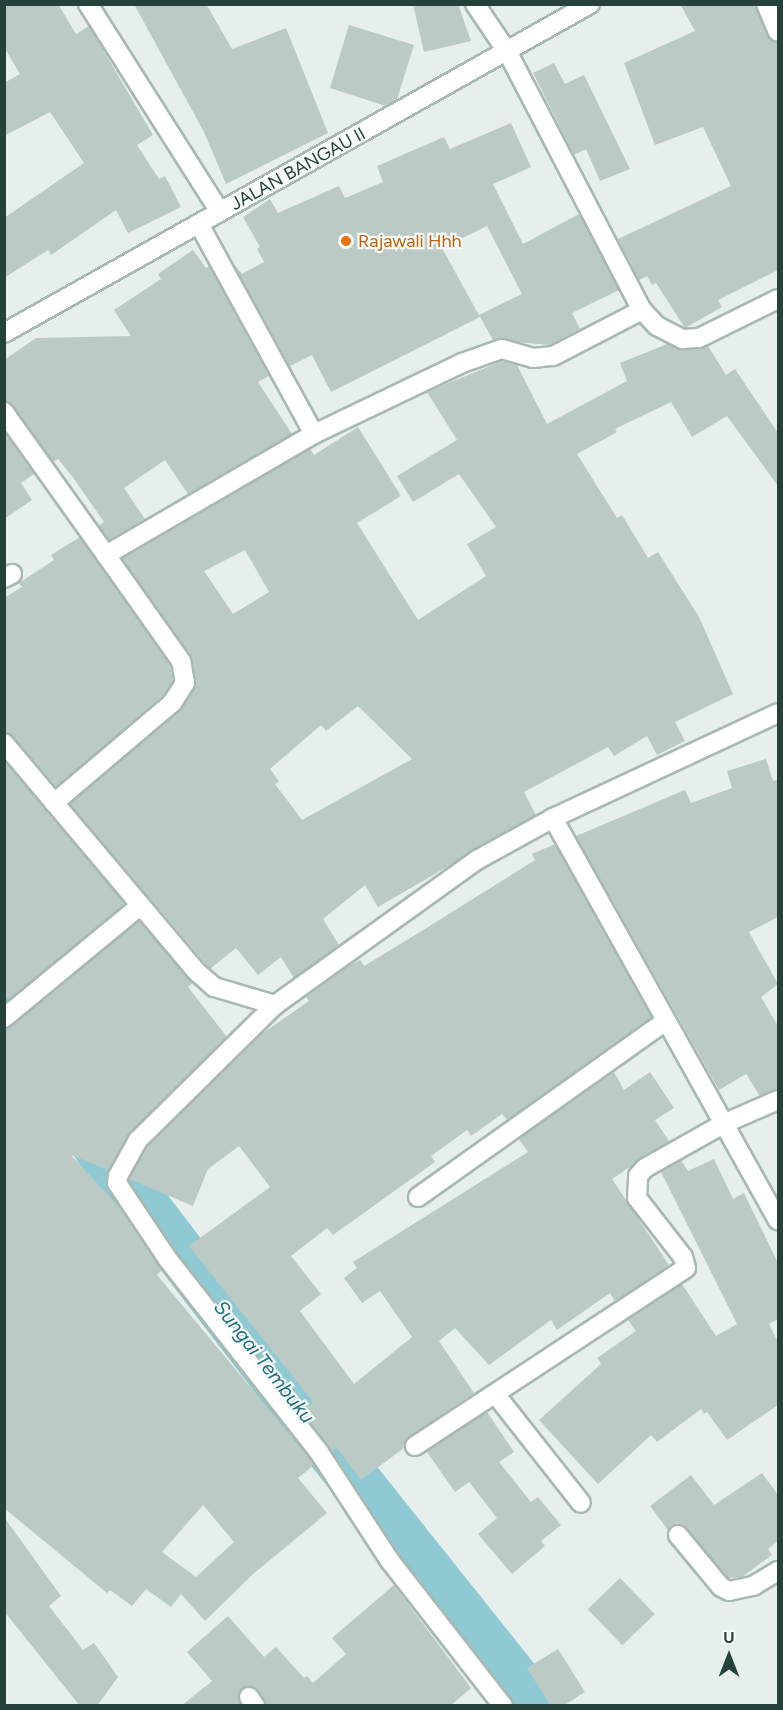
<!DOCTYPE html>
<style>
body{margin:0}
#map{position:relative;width:783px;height:1710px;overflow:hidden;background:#e6efeb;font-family:Figtree,sans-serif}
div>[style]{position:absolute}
.river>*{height:51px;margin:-25.5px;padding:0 25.5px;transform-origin:25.5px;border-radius:25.5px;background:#8ec9d4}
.building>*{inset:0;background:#bbcac4;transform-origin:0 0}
.roads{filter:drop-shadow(2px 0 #a8b8b2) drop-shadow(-2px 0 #a8b8b2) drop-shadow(0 2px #a8b8b2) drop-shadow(0 -2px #a8b8b2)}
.minor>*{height:18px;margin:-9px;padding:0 9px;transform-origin:9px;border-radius:9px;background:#fff}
.dots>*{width:16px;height:16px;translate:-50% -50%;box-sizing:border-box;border:3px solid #f7fbf9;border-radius:50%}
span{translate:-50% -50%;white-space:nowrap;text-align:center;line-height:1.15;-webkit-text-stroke:4.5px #f7fbf9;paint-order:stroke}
.street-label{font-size:18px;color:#24423a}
.food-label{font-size:18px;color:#c56008}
.left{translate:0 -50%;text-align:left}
.water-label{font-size:20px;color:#1c6f80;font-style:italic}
.frame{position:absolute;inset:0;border:6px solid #24423a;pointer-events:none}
.north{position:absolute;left:699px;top:1626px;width:60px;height:60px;-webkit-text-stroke:4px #f7fbf9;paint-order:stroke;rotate:0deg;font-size:16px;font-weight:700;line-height:24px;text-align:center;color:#24423a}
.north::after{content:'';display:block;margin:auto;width:21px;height:27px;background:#24423a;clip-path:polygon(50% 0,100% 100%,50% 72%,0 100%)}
</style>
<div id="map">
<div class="river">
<i style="left:4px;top:1010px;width:169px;rotate:55.4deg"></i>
<i style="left:100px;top:1149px;width:367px;rotate:52.5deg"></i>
<i style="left:323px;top:1440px;width:340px;rotate:51.4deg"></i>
</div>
<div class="building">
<i style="clip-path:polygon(4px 4px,58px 4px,76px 34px,89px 26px,153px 135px,137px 145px,159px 179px,165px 176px,181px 207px,128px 233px,116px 210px,51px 255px,48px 250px,4px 278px,4px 218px,84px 163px,50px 112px,4px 136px,4px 83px,20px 74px,4px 47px)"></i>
<i style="clip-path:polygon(134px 4px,206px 4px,232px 49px,286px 28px,328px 133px,226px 184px,204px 132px)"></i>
<i style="clip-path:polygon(413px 4px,458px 4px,471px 41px,424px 52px)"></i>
<i style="clip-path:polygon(680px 4px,755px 4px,768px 37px,778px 43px,778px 270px,718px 300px,722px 307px,685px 328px,656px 283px,652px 285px,647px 276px,639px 280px,618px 239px,731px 186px,703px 127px,655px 145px,624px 63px,695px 31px)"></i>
<i style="clip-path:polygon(349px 25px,414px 45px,397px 99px,386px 106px,330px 88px)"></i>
<i style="clip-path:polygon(554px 63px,565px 84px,584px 75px,630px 169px,600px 181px,586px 149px,574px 155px,533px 73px)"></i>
<i style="clip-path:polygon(511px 123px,531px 167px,493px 184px,523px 244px,579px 214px,619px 290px,572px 313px,580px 329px,550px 345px,493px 340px,479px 315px,522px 294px,487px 226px,442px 248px,480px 317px,331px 392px,312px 355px,290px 366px,232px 262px,242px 274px,264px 262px,257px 249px,260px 247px,243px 217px,270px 199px,278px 213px,339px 186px,345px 198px,383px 182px,377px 166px,444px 137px,450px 149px)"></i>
<i style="clip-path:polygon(193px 250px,206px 268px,209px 266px,269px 376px,258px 382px,292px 434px,188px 494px,165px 460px,124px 488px,145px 519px,109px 540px,99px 525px,104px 522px,72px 476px,58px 459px,53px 462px,13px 405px,4px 401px,4px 360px,36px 338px,131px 336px,114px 310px,161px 279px,158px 274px)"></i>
<i style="clip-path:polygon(evenodd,667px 344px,684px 350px,708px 346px,726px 375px,735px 369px,778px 433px,778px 486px,727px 416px,692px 437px,671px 402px,615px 429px,617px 432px,577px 454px,617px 518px,622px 515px,648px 558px,658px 552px,699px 617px,733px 694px,675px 722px,685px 741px,657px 755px,647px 736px,614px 756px,608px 747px,524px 792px,536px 815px,378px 907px,365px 885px,323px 919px,339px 945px,294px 978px,281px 957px,258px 975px,236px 948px,210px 969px,70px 804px,179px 712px,195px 688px,190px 654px,122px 559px,310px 449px,314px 455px,358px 427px,401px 496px,357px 523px,418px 620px,486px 576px,467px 544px,496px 527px,459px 474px,413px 502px,397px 476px,457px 440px,427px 392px,502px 361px,517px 365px,547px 424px,627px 381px,620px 363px,667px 344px,245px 550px,269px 592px,233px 614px,204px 571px,245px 550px,667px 344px,358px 706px,412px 759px,302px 820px,275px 784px,279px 781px,270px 769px,321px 725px,326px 731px,358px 706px)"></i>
<i style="clip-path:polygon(4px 432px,34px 474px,21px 483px,32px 500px,4px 519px)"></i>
<i style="clip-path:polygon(80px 537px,170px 665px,173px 681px,163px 695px,56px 787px,13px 736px,4px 732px,4px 598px,22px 587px,19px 583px,54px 560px,51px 555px)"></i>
<i style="clip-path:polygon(766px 759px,773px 781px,778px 779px,778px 917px,749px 932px,778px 984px,761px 997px,778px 1026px,778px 1089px,760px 1096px,746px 1074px,719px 1090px,576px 836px,685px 790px,691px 803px,732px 788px,727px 771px)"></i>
<i style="clip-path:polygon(4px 761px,125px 904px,9px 1000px,4px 994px)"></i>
<i style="clip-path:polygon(555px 844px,652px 1017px,507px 1120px,502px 1114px,471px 1136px,467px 1130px,431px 1156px,435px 1162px,333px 1235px,327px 1228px,291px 1256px,321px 1294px,300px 1311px,354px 1384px,412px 1337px,380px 1291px,362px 1303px,344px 1278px,357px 1268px,353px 1262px,528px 1152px,519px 1139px,614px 1072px,624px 1090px,650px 1072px,674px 1108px,655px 1120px,669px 1141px,612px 1179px,669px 1265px,615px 1301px,610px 1293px,557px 1330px,551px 1320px,489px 1365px,455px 1328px,439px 1341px,474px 1393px,409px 1437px,404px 1448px,361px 1480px,336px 1447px,332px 1451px,301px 1411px,313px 1402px,189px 1246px,270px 1187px,239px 1146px,208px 1169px,193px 1206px,129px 1179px,147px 1147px,263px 1033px,309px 1001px,306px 997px,352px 964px,360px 960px,364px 966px,420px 932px,535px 860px,532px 854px)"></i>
<i style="clip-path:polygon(evenodd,139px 921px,193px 983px,188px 987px,227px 1037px,130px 1132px,108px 1170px,71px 1155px,120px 1208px,162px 1270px,157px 1275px,310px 1459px,314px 1465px,298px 1478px,327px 1513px,252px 1575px,205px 1621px,181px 1594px,171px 1607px,146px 1589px,132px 1606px,110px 1590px,107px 1593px,4px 1508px,4px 1033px,139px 921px,203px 1505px,234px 1542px,196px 1577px,162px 1552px,203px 1505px)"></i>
<i style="clip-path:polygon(714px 1159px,733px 1199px,744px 1193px,778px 1263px,778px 1319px,769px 1324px,778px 1342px,778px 1405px,727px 1440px,707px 1412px,704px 1414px,701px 1409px,657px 1442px,651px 1435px,598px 1484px,539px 1420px,601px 1364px,597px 1358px,636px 1331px,628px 1320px,682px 1284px,716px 1336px,737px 1324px,661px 1172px,681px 1160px,688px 1171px)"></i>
<i style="clip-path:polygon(487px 1412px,514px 1452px,499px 1462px,531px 1502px,538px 1497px,561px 1525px,541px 1541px,545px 1546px,512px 1574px,478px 1534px,497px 1518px,469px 1482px,455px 1492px,427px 1452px)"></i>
<i style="clip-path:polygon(762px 1473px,778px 1495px,778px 1541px,768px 1549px,772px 1555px,742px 1577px,728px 1578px,682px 1524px,668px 1530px,650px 1506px,691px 1475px,714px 1505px)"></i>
<i style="clip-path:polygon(4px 1517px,61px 1596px,49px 1606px,83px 1650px,94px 1643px,118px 1677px,97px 1706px,80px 1706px,4px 1611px)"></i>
<i style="left:620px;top:1578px;width:50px;height:45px;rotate:46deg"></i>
<i style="clip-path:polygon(394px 1585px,471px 1688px,450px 1706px,266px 1706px,258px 1691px,249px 1686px,239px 1693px,241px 1706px,181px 1706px,212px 1681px,187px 1652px,228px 1616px,264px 1657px,276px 1647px,304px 1678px,307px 1676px,313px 1683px,346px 1654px,332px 1638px)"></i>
<i style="clip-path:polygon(558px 1649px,585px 1692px,563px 1706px,551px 1706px,527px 1668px)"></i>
</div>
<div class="roads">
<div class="minor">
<i style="left:88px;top:4px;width:246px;rotate:57.6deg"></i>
<i style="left:475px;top:4px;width:59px;rotate:56deg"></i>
<i style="left:508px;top:53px;width:290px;rotate:62.5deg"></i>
<i style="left:642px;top:310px;width:22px;rotate:47deg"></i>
<i style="left:657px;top:326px;width:29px;rotate:27deg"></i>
<i style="left:683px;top:339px;width:16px;rotate:-4deg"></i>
<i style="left:699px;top:338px;width:88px;rotate:-26.3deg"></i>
<i style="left:766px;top:4px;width:30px;rotate:67deg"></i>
<i style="left:200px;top:226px;width:237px;rotate:61.3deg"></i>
<i style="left:4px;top:333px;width:672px;rotate:-29.31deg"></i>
<i style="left:4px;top:412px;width:176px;rotate:54.5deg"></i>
<i style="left:4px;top:578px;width:9px;rotate:-27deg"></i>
<i style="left:4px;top:743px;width:299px;rotate:49.9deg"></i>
<i style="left:197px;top:972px;width:23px;rotate:41deg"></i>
<i style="left:214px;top:987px;width:64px;rotate:16.4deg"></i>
<i style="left:54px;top:803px;width:155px;rotate:-40.3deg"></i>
<i style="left:172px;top:703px;width:24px;rotate:-57deg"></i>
<i style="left:185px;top:683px;width:22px;rotate:-100deg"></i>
<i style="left:181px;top:661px;width:130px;rotate:-125.3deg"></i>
<i style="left:106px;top:555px;width:241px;rotate:-30.2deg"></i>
<i style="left:314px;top:434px;width:164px;rotate:-25.6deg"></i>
<i style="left:462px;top:363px;width:42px;rotate:-19.3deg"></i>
<i style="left:502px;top:349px;width:32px;rotate:16deg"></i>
<i style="left:533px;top:358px;width:20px;rotate:-6deg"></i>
<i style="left:553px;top:356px;width:100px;rotate:-27.3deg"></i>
<i style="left:553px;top:818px;width:461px;rotate:60.8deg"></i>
<i style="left:4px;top:1018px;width:176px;rotate:-39.5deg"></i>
<i style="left:418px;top:1197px;width:302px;rotate:-35.4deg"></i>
<i style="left:496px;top:1395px;width:137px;rotate:51.8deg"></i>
<i style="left:415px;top:1446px;width:324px;rotate:-33.3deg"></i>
<i style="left:686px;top:1268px;width:11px;rotate:-105deg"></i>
<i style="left:683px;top:1257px;width:75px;rotate:-127.9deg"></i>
<i style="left:637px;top:1198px;width:22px;rotate:-87deg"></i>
<i style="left:638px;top:1176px;width:11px;rotate:-49deg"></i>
<i style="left:645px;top:1168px;width:90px;rotate:-29.4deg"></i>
<i style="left:723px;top:1124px;width:60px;rotate:-23.6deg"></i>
<i style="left:678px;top:1535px;width:67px;rotate:50.4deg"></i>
<i style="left:721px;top:1587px;width:9px;rotate:27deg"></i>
<i style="left:729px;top:1591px;width:25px;rotate:-12deg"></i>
<i style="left:753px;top:1586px;width:29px;rotate:-31deg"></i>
<i style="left:249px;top:1697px;width:11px;rotate:56deg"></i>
<i style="left:503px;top:1706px;width:184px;rotate:-127.9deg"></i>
<i style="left:390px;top:1561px;width:130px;rotate:-123.1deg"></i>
<i style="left:319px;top:1452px;width:246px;rotate:-128.1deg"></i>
<i style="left:167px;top:1258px;width:90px;rotate:-123.7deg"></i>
<i style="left:117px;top:1183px;width:7px;rotate:-82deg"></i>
<i style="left:118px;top:1176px;width:41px;rotate:-60.9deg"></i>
<i style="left:138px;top:1140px;width:192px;rotate:-44.6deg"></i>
<i style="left:275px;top:1005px;width:249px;rotate:-35.7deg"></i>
<i style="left:477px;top:860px;width:87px;rotate:-28.9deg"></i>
<i style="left:553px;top:818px;width:248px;rotate:-25deg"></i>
</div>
</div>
<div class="dots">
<i style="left:346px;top:241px;background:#e8710a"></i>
</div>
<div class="street-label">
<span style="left:298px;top:169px;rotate:-29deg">JALAN BANGAU II</span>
</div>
<div class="food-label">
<span class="left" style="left:358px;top:241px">Rajawali Hhh</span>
</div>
<div class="water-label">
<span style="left:264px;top:1362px;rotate:52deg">Sungai Tembuku</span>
</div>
<div class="frame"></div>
<div class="north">U</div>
</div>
